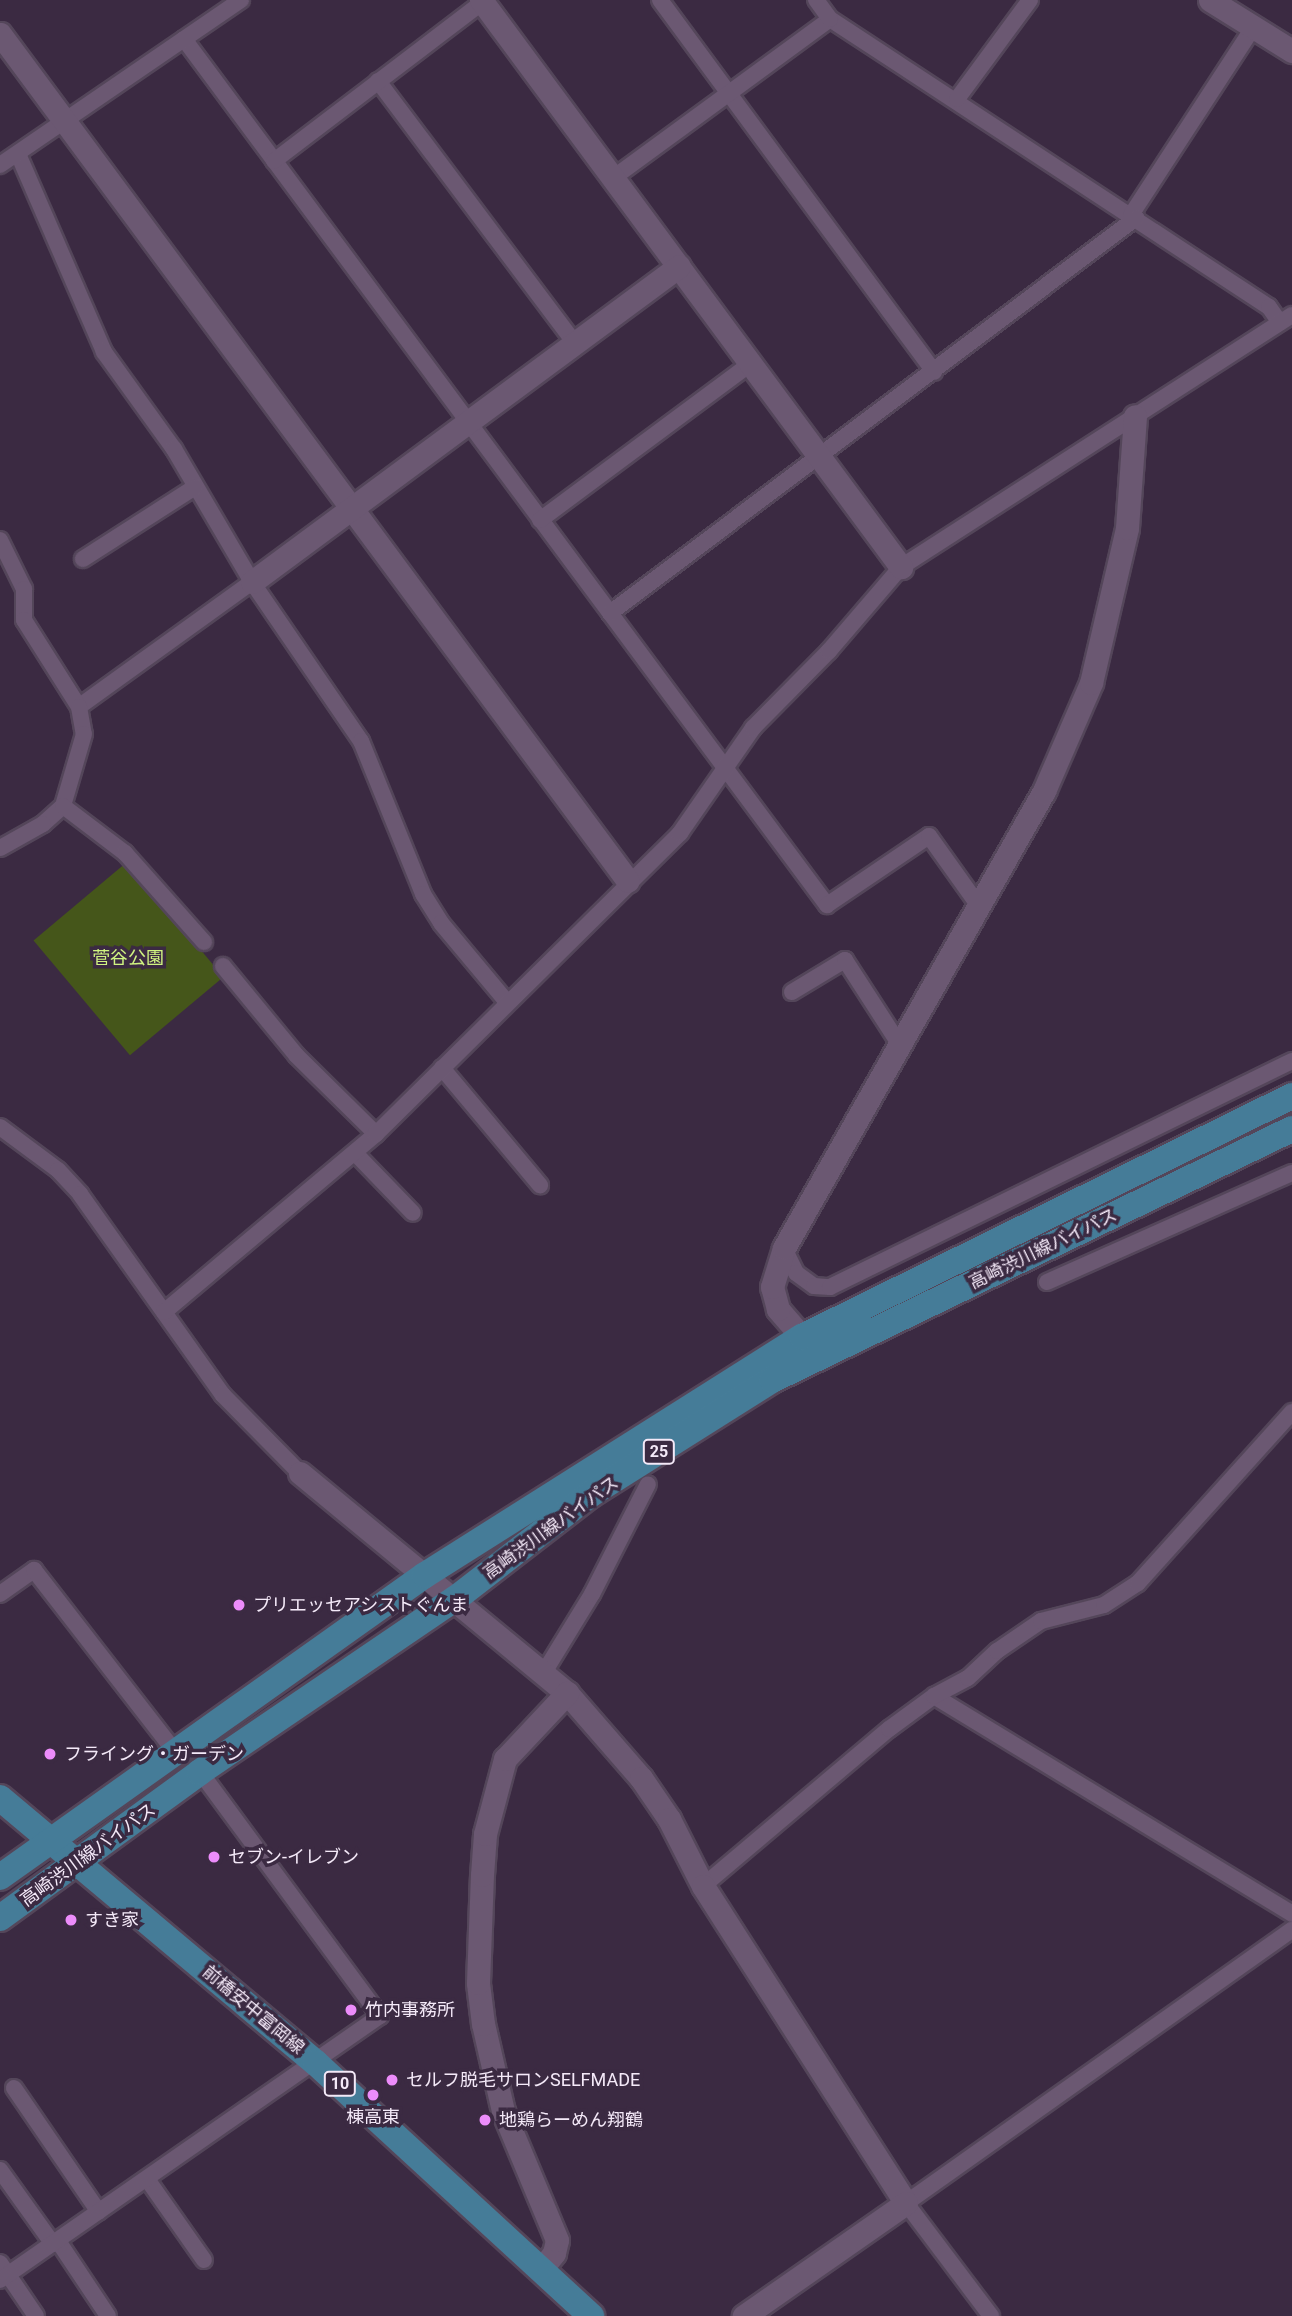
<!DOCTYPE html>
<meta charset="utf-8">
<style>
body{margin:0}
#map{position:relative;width:1292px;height:2316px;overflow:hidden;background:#3b2a42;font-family:Roboto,"Noto Sans JP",sans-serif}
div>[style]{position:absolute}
.green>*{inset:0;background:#45561a;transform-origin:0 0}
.roads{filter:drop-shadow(2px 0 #54465a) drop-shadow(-2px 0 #54465a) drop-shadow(0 2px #54465a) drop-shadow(0 -2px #54465a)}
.street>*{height:16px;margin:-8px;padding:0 8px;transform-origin:8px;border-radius:8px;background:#6b5872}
.secondary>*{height:23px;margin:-11.5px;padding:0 11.5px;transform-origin:11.5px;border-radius:11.5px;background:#6b5872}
.primary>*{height:26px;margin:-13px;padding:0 13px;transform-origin:13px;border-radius:13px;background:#457c98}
.dots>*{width:19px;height:19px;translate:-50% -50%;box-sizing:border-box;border:4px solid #3b2a42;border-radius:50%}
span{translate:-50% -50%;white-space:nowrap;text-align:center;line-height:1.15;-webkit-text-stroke:7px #3b2a42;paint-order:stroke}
.shield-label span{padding:2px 5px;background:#3b2a42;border:2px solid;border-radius:5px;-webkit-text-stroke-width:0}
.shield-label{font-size:16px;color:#f4e9f8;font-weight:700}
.park-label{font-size:18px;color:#d0f481}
.street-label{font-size:18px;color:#f4e9f8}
.poi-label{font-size:18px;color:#f4e9f8}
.left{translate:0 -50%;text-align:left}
</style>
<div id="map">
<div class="green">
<i style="left:127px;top:862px;width:150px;height:122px;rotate:50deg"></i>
</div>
<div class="roads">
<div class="street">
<i style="left:660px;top:0;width:462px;rotate:53.6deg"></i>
<i style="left:830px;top:19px;width:525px;rotate:33.27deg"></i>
<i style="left:1269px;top:307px;width:19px;rotate:55deg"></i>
<i style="left:184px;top:39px;width:1079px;rotate:53.41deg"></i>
<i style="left:827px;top:905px;width:123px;rotate:-34.1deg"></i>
<i style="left:929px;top:836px;width:86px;rotate:54.5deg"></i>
<i style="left:378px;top:81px;width:328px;rotate:53.1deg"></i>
<i style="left:957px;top:99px;width:123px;rotate:-53.6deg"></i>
<i style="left:18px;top:154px;width:216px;rotate:66.5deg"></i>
<i style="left:104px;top:352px;width:120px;rotate:54.2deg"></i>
<i style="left:174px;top:449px;width:154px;rotate:59.6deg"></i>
<i style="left:252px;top:582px;width:213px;rotate:144.2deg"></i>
<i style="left:274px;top:161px;width:263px;rotate:-37.3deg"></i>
<i style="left:0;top:165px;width:292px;rotate:-34.4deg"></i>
<i style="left:613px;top:178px;width:269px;rotate:-36.2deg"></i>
<i style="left:830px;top:19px;width:24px;rotate:-126deg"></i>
<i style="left:1131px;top:215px;width:223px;rotate:-56.9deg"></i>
<i style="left:540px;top:520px;width:260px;rotate:-36.6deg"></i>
<i style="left:0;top:540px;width:55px;rotate:63.9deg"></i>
<i style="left:24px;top:589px;width:31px;rotate:90deg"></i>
<i style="left:24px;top:620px;width:103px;rotate:57.7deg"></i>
<i style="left:79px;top:707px;width:27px;rotate:80deg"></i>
<i style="left:84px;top:734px;width:75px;rotate:106.3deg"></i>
<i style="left:63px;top:806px;width:27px;rotate:138deg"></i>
<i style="left:43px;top:824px;width:49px;rotate:150.8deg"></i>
<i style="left:83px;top:559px;width:133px;rotate:-32.7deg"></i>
<i style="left:252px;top:582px;width:193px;rotate:55.6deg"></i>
<i style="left:361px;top:741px;width:165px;rotate:67.9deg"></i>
<i style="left:423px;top:894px;width:34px;rotate:58deg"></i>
<i style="left:441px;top:923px;width:103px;rotate:50.1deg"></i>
<i style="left:610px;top:613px;width:658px;rotate:-36.9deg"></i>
<i style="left:63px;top:806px;width:78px;rotate:37.2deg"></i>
<i style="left:125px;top:853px;width:119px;rotate:48.4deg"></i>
<i style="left:223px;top:966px;width:115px;rotate:50.6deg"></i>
<i style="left:296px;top:1055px;width:112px;rotate:44.6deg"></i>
<i style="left:792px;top:992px;width:62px;rotate:-31.1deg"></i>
<i style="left:845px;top:960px;width:101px;rotate:57.1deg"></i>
<i style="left:442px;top:1068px;width:153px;rotate:50.1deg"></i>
<i style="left:0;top:1127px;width:72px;rotate:36.6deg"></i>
<i style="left:58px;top:1170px;width:33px;rotate:47deg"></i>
<i style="left:80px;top:1194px;width:247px;rotate:54.6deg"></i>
<i style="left:223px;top:1395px;width:110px;rotate:45.4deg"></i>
<i style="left:355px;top:1153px;width:83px;rotate:46deg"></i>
<i style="left:784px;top:1248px;width:28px;rotate:64deg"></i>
<i style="left:796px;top:1273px;width:22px;rotate:36deg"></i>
<i style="left:814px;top:1286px;width:16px;rotate:4deg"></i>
<i style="left:830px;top:1287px;width:514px;rotate:-26.07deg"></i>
<i style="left:1047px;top:1282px;width:268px;rotate:-24deg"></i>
<i style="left:164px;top:1312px;width:277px;rotate:-40deg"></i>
<i style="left:376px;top:1134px;width:428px;rotate:-44.7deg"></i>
<i style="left:680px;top:833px;width:128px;rotate:-55.2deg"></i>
<i style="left:753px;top:728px;width:108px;rotate:-45.4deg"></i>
<i style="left:829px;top:651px;width:111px;rotate:-49.4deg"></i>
<i style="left:901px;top:567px;width:465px;rotate:-32.8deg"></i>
<i style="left:0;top:1594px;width:42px;rotate:-35.2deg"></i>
<i style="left:34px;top:1570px;width:230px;rotate:52.2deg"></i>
<i style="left:543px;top:1674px;width:94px;rotate:-58.5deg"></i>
<i style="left:592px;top:1594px;width:123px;rotate:-63deg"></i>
<i style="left:934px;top:1696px;width:419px;rotate:31.3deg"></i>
<i style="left:703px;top:1886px;width:243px;rotate:-40.2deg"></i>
<i style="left:889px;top:1729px;width:56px;rotate:-36.3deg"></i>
<i style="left:934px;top:1696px;width:38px;rotate:-28deg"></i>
<i style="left:968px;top:1678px;width:40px;rotate:-43deg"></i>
<i style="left:997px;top:1651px;width:53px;rotate:-34.3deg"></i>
<i style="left:1041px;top:1621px;width:65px;rotate:-14.3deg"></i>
<i style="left:1104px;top:1605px;width:40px;rotate:-32.9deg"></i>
<i style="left:1138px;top:1583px;width:230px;rotate:-48deg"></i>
<i style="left:14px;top:2088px;width:150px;rotate:55.6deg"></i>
<i style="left:0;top:2170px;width:91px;rotate:54.4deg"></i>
<i style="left:147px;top:2179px;width:99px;rotate:54.9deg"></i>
<i style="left:58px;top:2241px;width:90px;rotate:56.3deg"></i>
<i style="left:0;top:2263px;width:64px;rotate:55.8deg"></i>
<i style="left:0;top:2280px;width:463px;rotate:-34.8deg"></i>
<i style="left:380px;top:2016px;width:303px;rotate:-126.4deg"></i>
<i style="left:991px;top:2316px;width:141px;rotate:-127deg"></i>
<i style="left:906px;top:2203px;width:473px;rotate:-35.3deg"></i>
</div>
<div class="secondary">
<i style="left:481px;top:0;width:706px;rotate:53.47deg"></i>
<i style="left:1210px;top:0;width:97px;rotate:31.9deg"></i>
<i style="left:0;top:34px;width:1054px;rotate:53.45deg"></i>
<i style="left:252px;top:582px;width:531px;rotate:-36.5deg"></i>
<i style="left:802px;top:1337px;width:37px;rotate:-131deg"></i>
<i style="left:778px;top:1309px;width:23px;rotate:-105deg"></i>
<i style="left:772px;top:1287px;width:41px;rotate:-72.9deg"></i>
<i style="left:784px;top:1248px;width:526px;rotate:-60.36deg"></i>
<i style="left:1044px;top:791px;width:118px;rotate:-66.5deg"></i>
<i style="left:1091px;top:683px;width:159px;rotate:-76.9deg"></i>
<i style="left:1127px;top:528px;width:112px;rotate:-85.9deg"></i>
<i style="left:300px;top:1473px;width:346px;rotate:39.5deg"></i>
<i style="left:567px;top:1693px;width:113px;rotate:49deg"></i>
<i style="left:641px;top:1778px;width:50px;rotate:55.7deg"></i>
<i style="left:669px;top:1819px;width:75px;rotate:63.1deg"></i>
<i style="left:703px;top:1886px;width:376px;rotate:57.4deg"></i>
<i style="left:906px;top:2203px;width:198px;rotate:145.1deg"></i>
<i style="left:542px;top:2268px;width:19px;rotate:-51deg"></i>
<i style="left:554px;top:2253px;width:13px;rotate:-77deg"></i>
<i style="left:557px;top:2240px;width:140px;rotate:-112.7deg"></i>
<i style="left:503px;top:2111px;width:89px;rotate:-102.9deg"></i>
<i style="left:483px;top:2024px;width:41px;rotate:-97deg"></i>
<i style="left:478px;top:1983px;width:108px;rotate:-87.9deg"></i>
<i style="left:482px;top:1875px;width:41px;rotate:-85.8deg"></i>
<i style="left:485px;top:1834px;width:78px;rotate:-75.1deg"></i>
<i style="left:505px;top:1759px;width:91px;rotate:-46.8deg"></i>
</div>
<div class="primary">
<i style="left:0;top:1798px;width:412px;rotate:40deg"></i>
<i style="left:316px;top:2063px;width:374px;rotate:42.6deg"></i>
<i style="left:0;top:1877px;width:521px;rotate:-35.4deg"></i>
<i style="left:425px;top:1575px;width:446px;rotate:-32.3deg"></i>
<i style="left:802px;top:1337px;width:546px;rotate:-26.19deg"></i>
<i style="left:0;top:1918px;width:248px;rotate:-36.1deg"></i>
<i style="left:200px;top:1772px;width:308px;rotate:-34.2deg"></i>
<i style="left:455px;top:1599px;width:172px;rotate:-37.7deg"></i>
<i style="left:591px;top:1494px;width:214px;rotate:-32.2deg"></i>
<i style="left:772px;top:1380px;width:577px;rotate:-25.77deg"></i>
</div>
</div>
<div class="dots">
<i style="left:239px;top:1605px;background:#ec8cfa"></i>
<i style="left:50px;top:1754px;background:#ec8cfa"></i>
<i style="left:214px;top:1857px;background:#ec8cfa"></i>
<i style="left:71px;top:1920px;background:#ec8cfa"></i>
<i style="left:351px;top:2010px;background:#ec8cfa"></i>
<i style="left:392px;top:2080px;background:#ec8cfa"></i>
<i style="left:373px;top:2095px;background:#ec8cfa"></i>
<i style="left:485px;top:2120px;background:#ec8cfa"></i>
</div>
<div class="shield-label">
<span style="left:659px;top:1452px">25</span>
<span style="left:340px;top:2084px">10</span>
</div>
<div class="park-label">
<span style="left:128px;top:958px">菅谷公園</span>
</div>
<div class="street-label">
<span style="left:1043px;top:1249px;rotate:-26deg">高崎渋川線バイパス</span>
<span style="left:551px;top:1528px;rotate:-36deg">高崎渋川線バイパス</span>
<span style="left:88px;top:1855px;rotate:-36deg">高崎渋川線バイパス</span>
<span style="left:253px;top:2010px;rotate:40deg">前橋安中富岡線</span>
</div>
<div class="poi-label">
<span class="left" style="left:253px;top:1605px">プリエッセアシストぐんま</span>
<span class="left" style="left:64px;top:1754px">フライング・ガーデン</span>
<span class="left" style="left:228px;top:1857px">セブン-イレブン</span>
<span class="left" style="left:85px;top:1920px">すき家</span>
<span class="left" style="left:365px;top:2010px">竹内事務所</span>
<span class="left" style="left:406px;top:2080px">セルフ脱毛サロンSELFMADE</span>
<span style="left:373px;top:2117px">棟高東</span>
<span class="left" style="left:499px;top:2120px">地鶏らーめん翔鶴</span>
</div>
</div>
